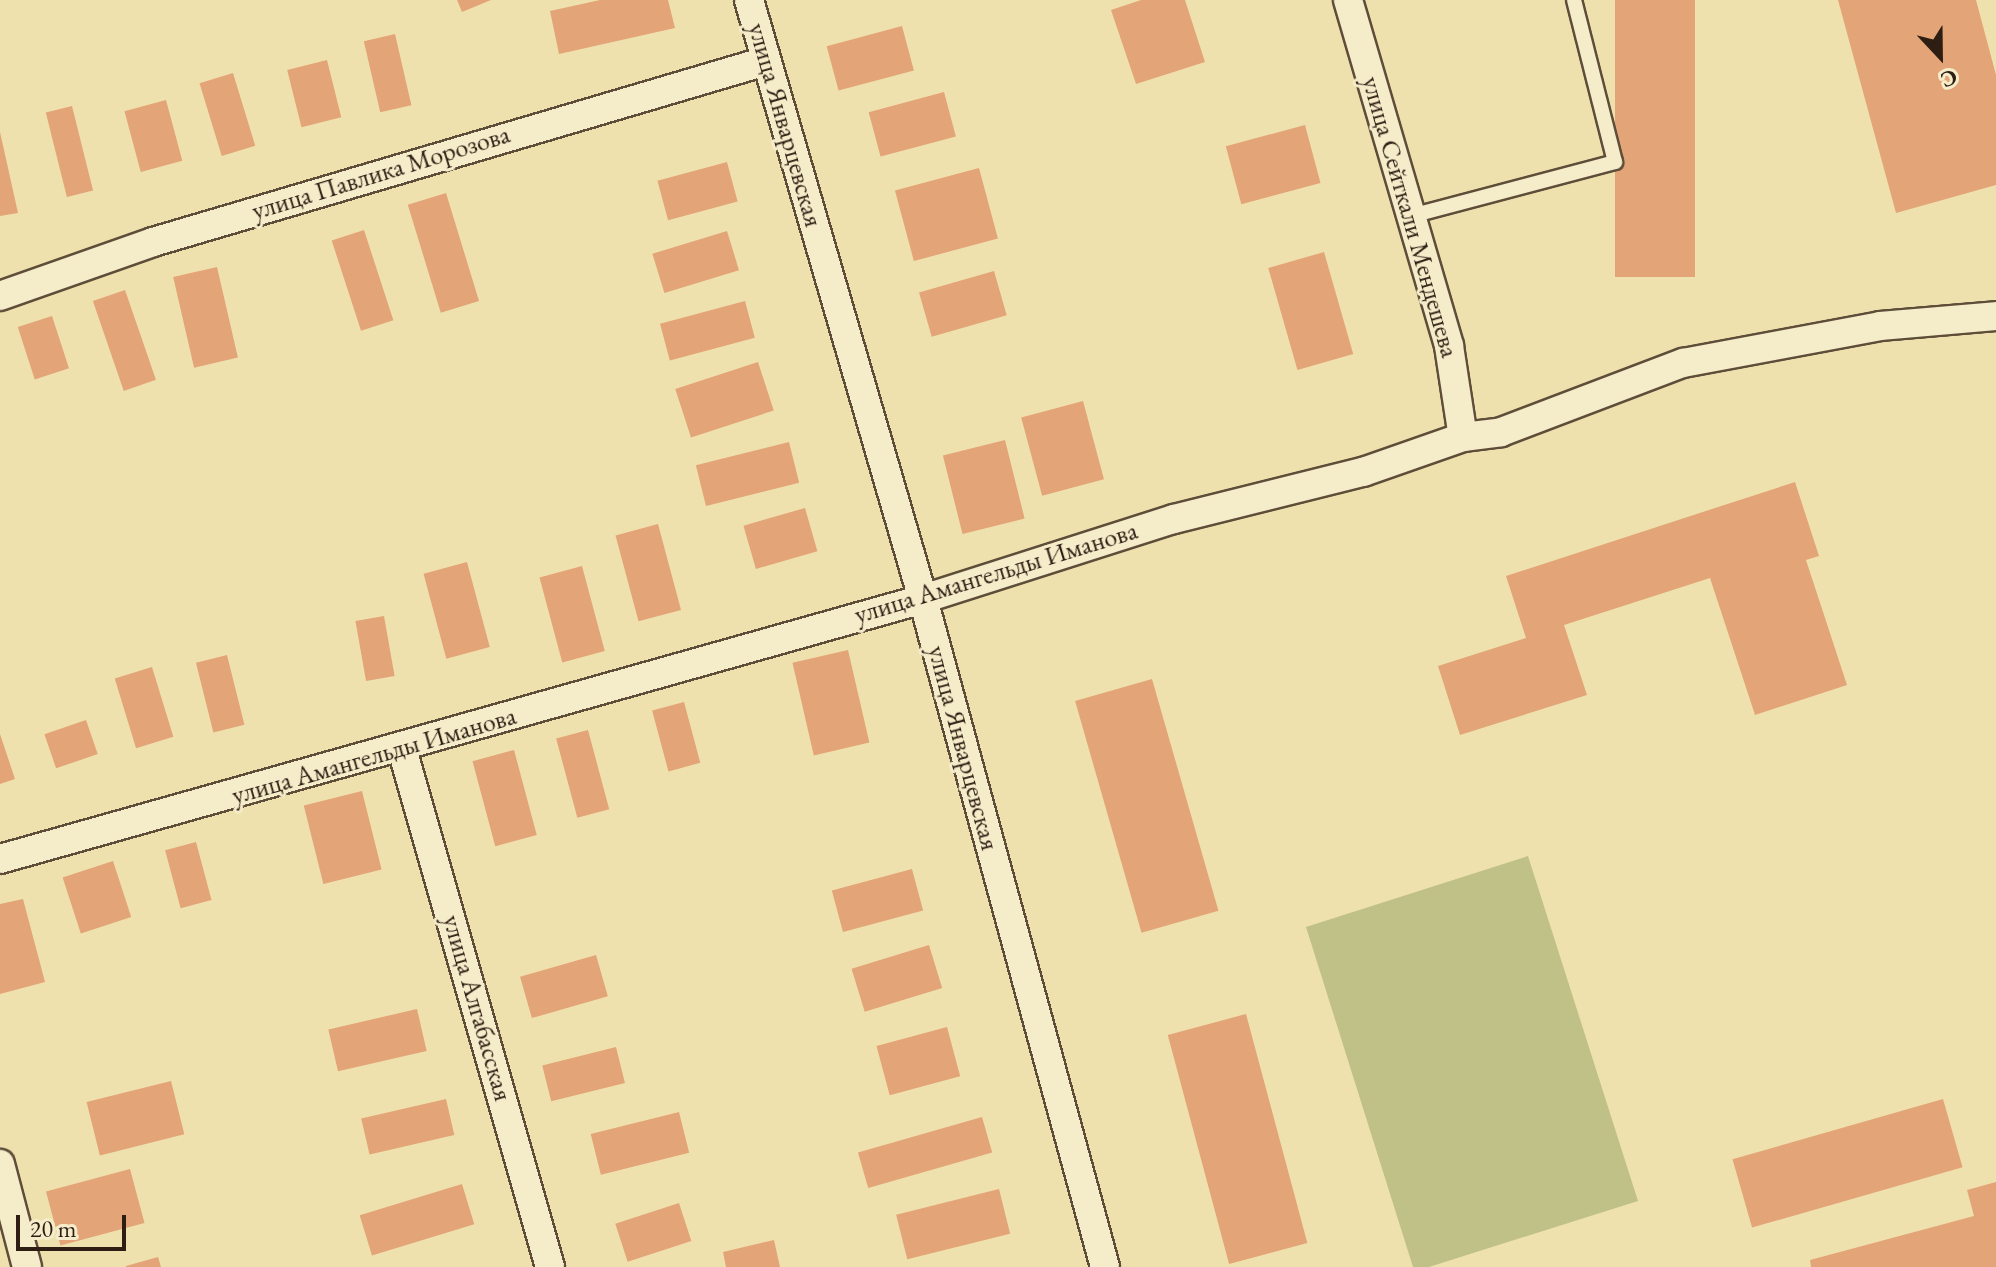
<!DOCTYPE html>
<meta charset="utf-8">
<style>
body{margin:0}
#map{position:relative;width:1996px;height:1267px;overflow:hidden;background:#efe1ae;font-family:"EB Garamond",serif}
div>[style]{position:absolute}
.green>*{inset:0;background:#bfc186}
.building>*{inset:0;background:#e3a477;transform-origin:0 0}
.roads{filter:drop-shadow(2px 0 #5e4e39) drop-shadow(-2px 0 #5e4e39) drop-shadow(0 2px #5e4e39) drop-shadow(0 -2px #5e4e39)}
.service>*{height:14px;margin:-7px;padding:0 7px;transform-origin:7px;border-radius:7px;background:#f5ecca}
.minor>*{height:28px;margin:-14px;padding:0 14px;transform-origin:14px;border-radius:14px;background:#f5ecca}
span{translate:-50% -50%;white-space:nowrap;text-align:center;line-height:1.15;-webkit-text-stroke:6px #f5ecca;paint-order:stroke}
.street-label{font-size:26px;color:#2d1d12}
.north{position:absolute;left:1900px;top:16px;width:80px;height:80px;-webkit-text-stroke:6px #f5ecca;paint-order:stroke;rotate:158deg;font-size:22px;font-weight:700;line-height:32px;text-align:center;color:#2d1d12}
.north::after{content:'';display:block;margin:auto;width:28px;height:36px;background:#2d1d12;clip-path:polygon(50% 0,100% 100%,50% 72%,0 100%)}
.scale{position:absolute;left:16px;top:1215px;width:110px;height:36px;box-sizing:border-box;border:4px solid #2d1d12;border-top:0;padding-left:10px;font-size:24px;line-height:28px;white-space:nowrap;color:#2d1d12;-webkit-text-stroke:6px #f5ecca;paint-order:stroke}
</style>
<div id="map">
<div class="green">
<i style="clip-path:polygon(1528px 856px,1638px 1201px,1429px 1267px,1413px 1267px,1306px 927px)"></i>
</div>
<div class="building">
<i style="clip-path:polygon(457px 0,491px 0,462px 12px)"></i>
<i style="clip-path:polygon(600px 0,668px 0,675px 28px,559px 54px,550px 11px)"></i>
<i style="clip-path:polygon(1141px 0,1185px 0,1205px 62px,1136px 84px,1111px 10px)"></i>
<i style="left:1615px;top:0;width:80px;height:277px"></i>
<i style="clip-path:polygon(1838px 0,1976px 0,1996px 75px,1996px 185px,1896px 213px)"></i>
<i style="left:902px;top:26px;width:46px;height:78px;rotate:75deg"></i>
<i style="left:395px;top:34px;width:73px;height:32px;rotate:77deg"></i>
<i style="left:327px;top:60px;width:59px;height:41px;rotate:76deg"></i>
<i style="left:233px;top:73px;width:76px;height:35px;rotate:73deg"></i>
<i style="left:944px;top:92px;width:46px;height:78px;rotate:75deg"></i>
<i style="left:166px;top:100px;width:63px;height:43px;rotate:75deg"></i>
<i style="left:72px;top:106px;width:87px;height:27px;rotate:76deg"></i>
<i style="left:1305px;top:125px;width:60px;height:82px;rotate:75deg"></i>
<i style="clip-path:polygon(0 132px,18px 213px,0 216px)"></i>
<i style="left:727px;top:162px;width:41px;height:72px;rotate:75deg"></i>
<i style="left:979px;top:168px;width:73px;height:87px;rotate:75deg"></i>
<i style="left:446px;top:193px;width:113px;height:40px;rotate:73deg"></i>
<i style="left:364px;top:230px;width:95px;height:34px;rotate:72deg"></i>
<i style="left:727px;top:231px;width:41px;height:78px;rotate:73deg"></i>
<i style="left:1324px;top:252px;width:106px;height:58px;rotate:74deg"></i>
<i style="left:217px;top:267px;width:93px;height:45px;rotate:77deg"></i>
<i style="left:994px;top:271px;width:46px;height:78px;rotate:74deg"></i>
<i style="left:125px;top:290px;width:95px;height:34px;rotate:71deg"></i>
<i style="left:745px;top:301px;width:38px;height:88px;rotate:75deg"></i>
<i style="left:52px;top:316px;width:55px;height:36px;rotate:72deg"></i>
<i style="left:758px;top:362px;width:51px;height:87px;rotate:72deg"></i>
<i style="left:1083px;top:401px;width:81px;height:64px;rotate:75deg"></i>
<i style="left:1005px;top:440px;width:81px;height:64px;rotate:76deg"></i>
<i style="left:789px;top:442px;width:42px;height:96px;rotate:76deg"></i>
<i style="clip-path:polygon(1795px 482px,1819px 556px,1806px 560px,1847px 685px,1755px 715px,1710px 578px,1564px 625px,1587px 695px,1460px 735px,1438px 666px,1526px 638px,1506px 576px)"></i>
<i style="left:805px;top:508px;width:45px;height:64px;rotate:74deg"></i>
<i style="left:658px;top:524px;width:89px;height:44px;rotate:75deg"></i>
<i style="left:467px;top:562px;width:88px;height:45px;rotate:75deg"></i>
<i style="left:582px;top:566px;width:88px;height:44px;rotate:75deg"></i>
<i style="left:384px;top:616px;width:61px;height:29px;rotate:80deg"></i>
<i style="left:848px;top:650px;width:95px;height:57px;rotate:77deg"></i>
<i style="left:227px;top:655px;width:72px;height:32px;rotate:76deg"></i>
<i style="left:152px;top:667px;width:73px;height:39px;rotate:73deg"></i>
<i style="left:1152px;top:679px;width:241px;height:80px;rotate:74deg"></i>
<i style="left:684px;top:702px;width:63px;height:33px;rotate:75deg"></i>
<i style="left:86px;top:720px;width:36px;height:44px;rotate:71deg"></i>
<i style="left:588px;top:730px;width:82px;height:33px;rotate:75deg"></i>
<i style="clip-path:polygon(0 734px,15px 779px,0 784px)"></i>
<i style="left:514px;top:750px;width:88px;height:43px;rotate:75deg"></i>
<i style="left:362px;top:791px;width:81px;height:60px;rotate:76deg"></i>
<i style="left:196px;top:842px;width:60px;height:32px;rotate:75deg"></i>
<i style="left:113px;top:861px;width:59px;height:53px;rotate:72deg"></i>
<i style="left:912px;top:869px;width:43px;height:83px;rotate:75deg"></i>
<i style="clip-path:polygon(23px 899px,45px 982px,0 994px,0 904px)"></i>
<i style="left:929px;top:945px;width:45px;height:81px;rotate:73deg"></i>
<i style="left:596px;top:955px;width:43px;height:79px;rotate:74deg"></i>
<i style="left:417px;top:1009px;width:43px;height:91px;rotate:77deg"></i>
<i style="left:1246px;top:1014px;width:237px;height:81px;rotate:75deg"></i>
<i style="left:947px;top:1027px;width:51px;height:73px;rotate:75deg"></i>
<i style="left:616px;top:1047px;width:37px;height:76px;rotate:76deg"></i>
<i style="left:171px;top:1081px;width:55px;height:87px;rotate:76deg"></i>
<i style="left:446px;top:1099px;width:37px;height:87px;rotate:77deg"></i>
<i style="left:1943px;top:1099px;width:71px;height:219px;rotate:74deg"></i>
<i style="left:679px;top:1112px;width:42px;height:91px;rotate:76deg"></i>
<i style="left:982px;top:1117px;width:37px;height:129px;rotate:74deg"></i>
<i style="left:130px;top:1169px;width:56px;height:87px;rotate:75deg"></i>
<i style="clip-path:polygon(1996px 1182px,1996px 1267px,1811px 1267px,1810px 1260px,1974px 1216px,1967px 1190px)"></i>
<i style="left:462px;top:1184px;width:42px;height:107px;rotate:73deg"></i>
<i style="left:999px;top:1189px;width:46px;height:106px;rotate:76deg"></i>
<i style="left:679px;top:1203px;width:40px;height:67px;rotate:72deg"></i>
<i style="clip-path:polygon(774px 1240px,780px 1267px,726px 1267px,723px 1252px)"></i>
<i style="clip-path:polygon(158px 1257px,161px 1267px,126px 1267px,126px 1266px)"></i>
</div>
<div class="roads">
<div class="service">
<i style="left:1411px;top:216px;width:211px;rotate:-14.8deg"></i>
<i style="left:1615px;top:162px;width:167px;rotate:-104.2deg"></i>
</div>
<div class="minor">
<i style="left:749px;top:0;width:624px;rotate:73.8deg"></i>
<i style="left:923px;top:599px;width:692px;rotate:74.76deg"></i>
<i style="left:1348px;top:0;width:360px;rotate:73.7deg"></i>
<i style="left:1449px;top:346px;width:92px;rotate:81.3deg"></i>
<i style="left:0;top:296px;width:162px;rotate:-19.4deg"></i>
<i style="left:153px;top:242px;width:639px;rotate:-16.45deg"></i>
<i style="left:402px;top:749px;width:539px;rotate:74.05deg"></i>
<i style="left:0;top:859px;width:959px;rotate:-15.73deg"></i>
<i style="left:923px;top:599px;width:263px;rotate:-17.7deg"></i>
<i style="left:1174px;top:519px;width:195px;rotate:-14deg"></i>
<i style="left:1363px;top:472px;width:106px;rotate:-19.3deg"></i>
<i style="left:1463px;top:437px;width:38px;rotate:-7deg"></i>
<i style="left:1501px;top:432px;width:195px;rotate:-20.8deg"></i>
<i style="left:1683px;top:363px;width:200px;rotate:-10.6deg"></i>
<i style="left:1880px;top:326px;width:116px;rotate:-4.9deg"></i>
<i style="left:0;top:1164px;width:106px;rotate:75.3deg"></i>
</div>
</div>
<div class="street-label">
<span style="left:785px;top:125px;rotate:74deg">улица Январцевская</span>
<span style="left:381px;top:173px;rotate:-17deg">улица Павлика Морозова</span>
<span style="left:1410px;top:217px;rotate:74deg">улица Сейткали Мендешева</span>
<span style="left:996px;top:573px;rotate:-17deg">улица Амангельды Иманова</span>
<span style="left:963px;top:748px;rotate:75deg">улица Январцевская</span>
<span style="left:374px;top:756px;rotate:-16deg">улица Амангельды Иманова</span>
<span style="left:477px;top:1008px;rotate:74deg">улица Алгабасская</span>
</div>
<div class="north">С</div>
<div class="scale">20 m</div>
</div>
